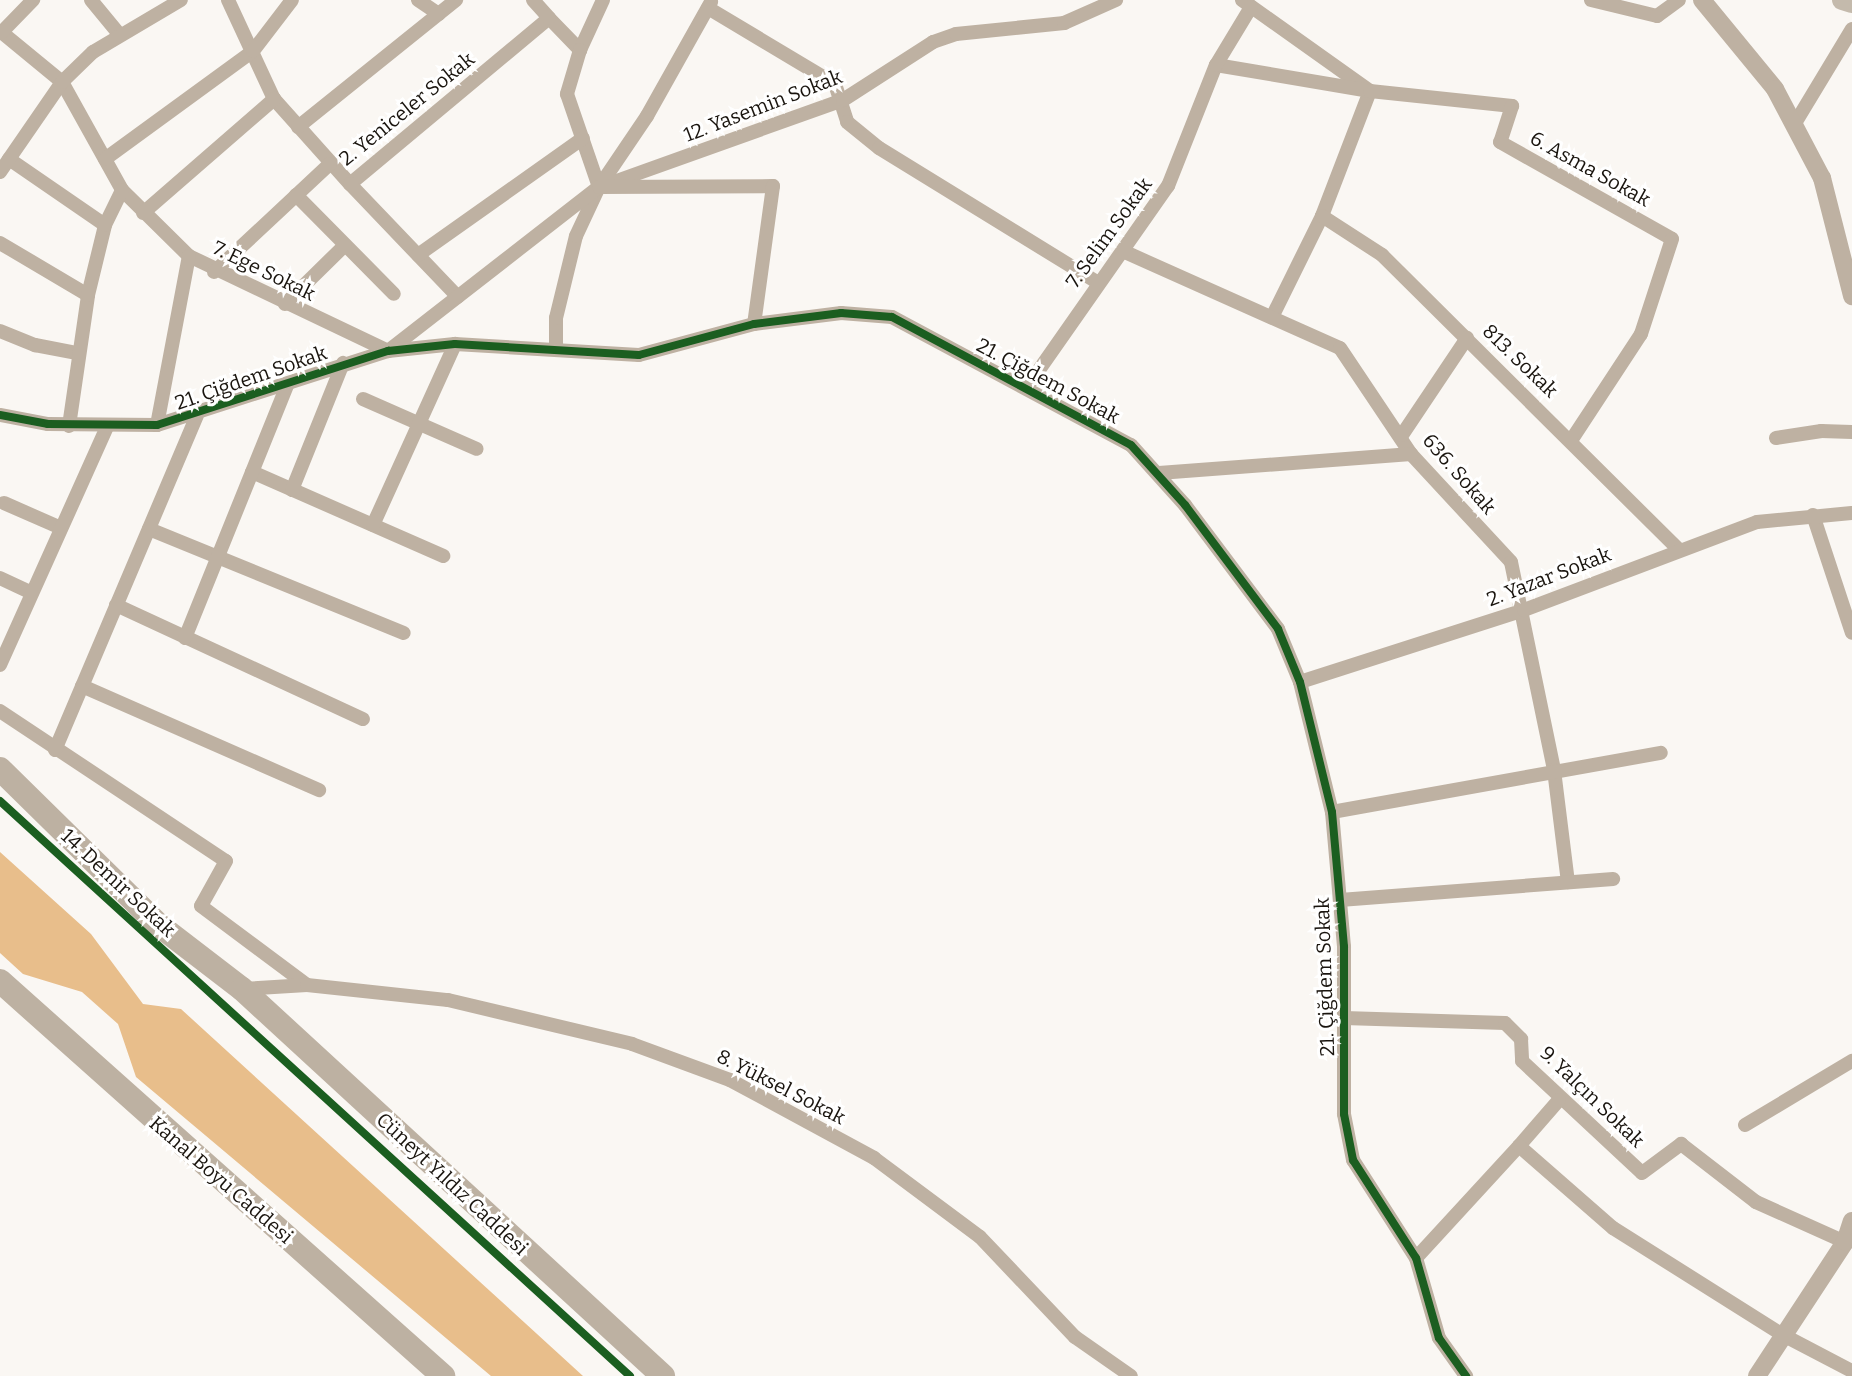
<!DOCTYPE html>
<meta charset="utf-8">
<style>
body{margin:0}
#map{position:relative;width:1852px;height:1376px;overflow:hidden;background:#faf7f3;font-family:Bitter,serif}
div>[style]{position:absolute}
.water>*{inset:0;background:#e8be8b}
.minor>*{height:14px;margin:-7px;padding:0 7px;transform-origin:7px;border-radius:7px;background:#beb1a2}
.tertiary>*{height:18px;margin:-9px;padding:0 9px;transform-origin:9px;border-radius:9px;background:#beb1a2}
.secondary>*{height:20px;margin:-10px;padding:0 10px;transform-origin:10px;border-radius:10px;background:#c4baac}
.primary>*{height:24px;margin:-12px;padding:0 12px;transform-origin:12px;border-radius:12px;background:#bdb1a2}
.cycleway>*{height:8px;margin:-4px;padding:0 4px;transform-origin:4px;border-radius:4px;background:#1b5e20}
span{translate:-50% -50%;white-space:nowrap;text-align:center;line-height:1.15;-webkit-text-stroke:6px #fff;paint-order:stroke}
.street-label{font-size:20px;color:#19140e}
</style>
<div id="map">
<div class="water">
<i style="clip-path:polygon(0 852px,91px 934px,143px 1004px,181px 1009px,583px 1376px,491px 1376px,136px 1077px,118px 1024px,82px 992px,23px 974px,0 953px)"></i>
</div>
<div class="minor">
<i style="left:91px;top:0;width:44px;rotate:50.5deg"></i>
<i style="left:228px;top:0;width:109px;rotate:65.1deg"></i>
<i style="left:274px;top:99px;width:114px;rotate:48.2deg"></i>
<i style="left:350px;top:184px;width:259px;rotate:-39.8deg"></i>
<i style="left:549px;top:18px;width:45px;rotate:45.9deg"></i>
<i style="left:580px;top:50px;width:55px;rotate:-65.3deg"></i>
<i style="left:418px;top:0;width:25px;rotate:34deg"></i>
<i style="left:533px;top:0;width:24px;rotate:48deg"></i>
<i style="left:1242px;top:0;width:157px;rotate:35.4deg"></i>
<i style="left:1370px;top:91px;width:134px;rotate:111deg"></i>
<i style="left:1322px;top:216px;width:113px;rotate:116.3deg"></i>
<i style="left:1591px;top:0;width:68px;rotate:13.6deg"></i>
<i style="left:1657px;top:16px;width:27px;rotate:-36deg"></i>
<i style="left:708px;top:8px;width:148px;rotate:30.9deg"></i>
<i style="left:835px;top:84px;width:40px;rotate:72deg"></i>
<i style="left:847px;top:122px;width:41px;rotate:39.1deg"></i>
<i style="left:879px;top:148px;width:256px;rotate:31.6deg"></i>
<i style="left:0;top:31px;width:80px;rotate:39.4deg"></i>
<i style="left:62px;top:82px;width:124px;rotate:60.9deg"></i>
<i style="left:122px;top:190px;width:94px;rotate:44.6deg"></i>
<i style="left:189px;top:256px;width:221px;rotate:25.5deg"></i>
<i style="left:2px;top:32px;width:45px;rotate:-45.9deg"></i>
<i style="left:580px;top:50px;width:46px;rotate:106.5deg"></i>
<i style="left:567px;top:94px;width:98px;rotate:71deg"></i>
<i style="left:1216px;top:65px;width:156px;rotate:9.6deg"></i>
<i style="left:1370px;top:91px;width:143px;rotate:6deg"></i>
<i style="left:1512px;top:106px;width:38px;rotate:108deg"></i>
<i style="left:1500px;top:142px;width:197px;rotate:29.4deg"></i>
<i style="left:1672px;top:239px;width:100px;rotate:108.1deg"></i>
<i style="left:1641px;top:334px;width:126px;rotate:123.3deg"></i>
<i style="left:1794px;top:125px;width:112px;rotate:-58.9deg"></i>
<i style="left:298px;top:127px;width:203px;rotate:-38.8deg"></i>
<i style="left:9px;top:159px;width:116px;rotate:34.5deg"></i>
<i style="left:105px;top:159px;width:183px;rotate:-36.1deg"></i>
<i style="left:253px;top:51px;width:64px;rotate:-52.6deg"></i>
<i style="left:0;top:172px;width:109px;rotate:-55.4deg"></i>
<i style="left:62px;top:82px;width:43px;rotate:-44.1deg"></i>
<i style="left:93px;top:52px;width:102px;rotate:-30.6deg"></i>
<i style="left:611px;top:183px;width:246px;rotate:-19.7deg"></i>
<i style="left:843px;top:100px;width:107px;rotate:-32.8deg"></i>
<i style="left:933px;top:42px;width:24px;rotate:-19deg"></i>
<i style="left:956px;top:34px;width:109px;rotate:-5.8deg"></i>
<i style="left:1064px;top:23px;width:57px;rotate:-23.9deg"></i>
<i style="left:350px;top:184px;width:156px;rotate:46.3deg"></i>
<i style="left:296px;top:195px;width:139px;rotate:45.3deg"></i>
<i style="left:143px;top:213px;width:174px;rotate:-41deg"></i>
<i style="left:1322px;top:216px;width:72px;rotate:33deg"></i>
<i style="left:1382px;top:255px;width:417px;rotate:44.8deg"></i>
<i style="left:0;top:243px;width:102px;rotate:30.6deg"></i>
<i style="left:1125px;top:252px;width:235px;rotate:24.1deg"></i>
<i style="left:1340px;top:348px;width:128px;rotate:56.2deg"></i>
<i style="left:1411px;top:454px;width:147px;rotate:47.2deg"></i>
<i style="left:1511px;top:562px;width:212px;rotate:78.3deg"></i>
<i style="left:1554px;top:770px;width:113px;rotate:82.9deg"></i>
<i style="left:418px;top:255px;width:202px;rotate:-35.3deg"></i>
<i style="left:214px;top:272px;width:158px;rotate:-43deg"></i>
<i style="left:285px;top:304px;width:84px;rotate:-44.5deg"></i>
<i style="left:0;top:331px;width:38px;rotate:22deg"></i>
<i style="left:35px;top:345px;width:43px;rotate:10.8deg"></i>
<i style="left:556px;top:347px;width:29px;rotate:-90deg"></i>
<i style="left:556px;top:318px;width:84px;rotate:-76.3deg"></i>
<i style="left:576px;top:236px;width:54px;rotate:-64.9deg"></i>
<i style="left:599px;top:187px;width:86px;rotate:-55.9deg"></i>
<i style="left:647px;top:116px;width:131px;rotate:-60.7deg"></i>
<i style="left:388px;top:351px;width:267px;rotate:-37.9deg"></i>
<i style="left:599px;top:187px;width:174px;rotate:-0.3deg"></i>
<i style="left:773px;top:186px;width:139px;rotate:97.8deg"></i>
<i style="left:1027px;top:387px;width:246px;rotate:-55deg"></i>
<i style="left:1168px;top:186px;width:130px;rotate:-68.4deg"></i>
<i style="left:1216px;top:65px;width:68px;rotate:-58.9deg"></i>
<i style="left:363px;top:399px;width:124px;rotate:23.7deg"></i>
<i style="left:0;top:415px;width:49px;rotate:10.6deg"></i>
<i style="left:48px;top:424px;width:109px;rotate:0.5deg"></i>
<i style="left:157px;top:425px;width:243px;rotate:-17.8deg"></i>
<i style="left:388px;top:351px;width:67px;rotate:-6deg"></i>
<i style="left:455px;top:344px;width:184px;rotate:3.4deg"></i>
<i style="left:639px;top:355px;width:119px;rotate:-15.1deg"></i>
<i style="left:754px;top:324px;width:88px;rotate:-7.2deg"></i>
<i style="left:841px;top:313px;width:51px;rotate:4.5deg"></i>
<i style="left:892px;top:317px;width:271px;rotate:28.2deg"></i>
<i style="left:1131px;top:445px;width:81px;rotate:48deg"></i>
<i style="left:1185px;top:505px;width:155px;rotate:53.1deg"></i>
<i style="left:1278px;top:629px;width:57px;rotate:67.5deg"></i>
<i style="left:1300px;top:682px;width:134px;rotate:76.2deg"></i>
<i style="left:1332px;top:812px;width:136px;rotate:84.9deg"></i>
<i style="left:1344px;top:947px;width:167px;rotate:90deg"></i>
<i style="left:1344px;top:1114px;width:47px;rotate:78.9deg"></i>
<i style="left:1353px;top:1160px;width:117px;rotate:57.3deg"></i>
<i style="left:1416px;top:1258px;width:83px;rotate:74deg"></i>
<i style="left:1439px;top:1338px;width:47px;rotate:54.6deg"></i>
<i style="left:157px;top:425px;width:172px;rotate:-79.3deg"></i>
<i style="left:69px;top:426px;width:132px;rotate:-81.7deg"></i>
<i style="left:88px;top:295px;width:72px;rotate:-76.3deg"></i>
<i style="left:105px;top:225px;width:39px;rotate:-64deg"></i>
<i style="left:1402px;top:435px;width:117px;rotate:-56.2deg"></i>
<i style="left:1776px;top:438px;width:46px;rotate:-8.8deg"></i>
<i style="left:1821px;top:431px;width:31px;rotate:2deg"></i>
<i style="left:252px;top:472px;width:209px;rotate:23.7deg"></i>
<i style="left:1159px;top:473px;width:253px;rotate:-4.3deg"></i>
<i style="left:292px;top:490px;width:137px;rotate:-68.1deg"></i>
<i style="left:4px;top:503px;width:62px;rotate:23.7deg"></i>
<i style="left:1813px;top:515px;width:124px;rotate:71.7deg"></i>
<i style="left:373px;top:525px;width:199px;rotate:-65.6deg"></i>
<i style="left:149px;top:529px;width:275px;rotate:22.2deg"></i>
<i style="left:0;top:578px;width:35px;rotate:25deg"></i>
<i style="left:116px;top:605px;width:272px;rotate:24.8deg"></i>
<i style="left:185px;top:638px;width:273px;rotate:-68deg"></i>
<i style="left:0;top:665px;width:261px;rotate:-65.8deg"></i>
<i style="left:1300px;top:682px;width:235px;rotate:-17.8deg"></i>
<i style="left:1524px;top:610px;width:249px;rotate:-20.7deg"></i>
<i style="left:1757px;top:522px;width:95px;rotate:-5.4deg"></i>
<i style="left:82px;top:686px;width:259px;rotate:23.7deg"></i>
<i style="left:0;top:711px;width:271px;rotate:33.6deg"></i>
<i style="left:226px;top:861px;width:51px;rotate:119.1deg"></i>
<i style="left:201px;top:906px;width:132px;rotate:36.7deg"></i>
<i style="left:55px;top:750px;width:363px;rotate:-67deg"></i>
<i style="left:1332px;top:812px;width:334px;rotate:-10.2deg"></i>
<i style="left:1340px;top:900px;width:274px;rotate:-4.4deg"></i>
<i style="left:242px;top:989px;width:65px;rotate:-3.5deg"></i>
<i style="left:307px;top:985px;width:142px;rotate:6.1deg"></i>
<i style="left:448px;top:1000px;width:189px;rotate:13.4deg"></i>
<i style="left:632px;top:1044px;width:104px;rotate:20.2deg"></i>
<i style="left:730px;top:1080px;width:164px;rotate:28.4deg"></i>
<i style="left:874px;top:1158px;width:132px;rotate:36.7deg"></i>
<i style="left:980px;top:1237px;width:138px;rotate:46.5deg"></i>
<i style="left:1075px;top:1337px;width:68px;rotate:34.9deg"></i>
<i style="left:1344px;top:1018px;width:161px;rotate:1.8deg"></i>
<i style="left:1505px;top:1023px;width:23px;rotate:45deg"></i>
<i style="left:1521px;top:1039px;width:22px;rotate:87deg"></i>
<i style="left:1522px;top:1061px;width:164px;rotate:43deg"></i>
<i style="left:1642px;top:1173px;width:49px;rotate:-36.6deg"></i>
<i style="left:1681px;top:1144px;width:95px;rotate:37.7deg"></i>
<i style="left:1756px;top:1202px;width:98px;rotate:24.2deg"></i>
<i style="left:1745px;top:1125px;width:125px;rotate:-30.9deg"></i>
<i style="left:1519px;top:1146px;width:61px;rotate:-49deg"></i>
<i style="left:1416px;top:1258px;width:152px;rotate:-47.4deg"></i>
<i style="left:1519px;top:1146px;width:125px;rotate:41.1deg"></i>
<i style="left:1613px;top:1228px;width:201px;rotate:32.2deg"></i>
<i style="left:1783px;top:1335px;width:78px;rotate:27.6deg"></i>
</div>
<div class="tertiary">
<i style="left:1702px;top:0;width:115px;rotate:50.6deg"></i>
<i style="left:1775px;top:89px;width:101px;rotate:62.2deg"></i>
<i style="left:1822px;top:178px;width:122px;rotate:75.7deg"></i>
<i style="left:1757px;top:1376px;width:160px;rotate:-56.7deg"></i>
<i style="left:1845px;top:1242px;width:22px;rotate:-72deg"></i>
</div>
<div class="secondary">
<i style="left:1842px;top:0;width:10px;rotate:17deg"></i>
</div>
<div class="primary">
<i style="left:0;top:769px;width:224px;rotate:44.5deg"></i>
<i style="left:160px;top:926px;width:103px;rotate:37.5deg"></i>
<i style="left:242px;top:989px;width:572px;rotate:42.59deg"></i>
<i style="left:0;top:981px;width:594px;rotate:41.72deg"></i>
</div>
<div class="cycleway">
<i style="left:0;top:415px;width:49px;rotate:10.6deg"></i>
<i style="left:48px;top:424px;width:109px;rotate:0.5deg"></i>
<i style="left:157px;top:425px;width:243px;rotate:-17.8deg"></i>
<i style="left:388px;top:351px;width:67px;rotate:-6deg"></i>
<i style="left:455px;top:344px;width:184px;rotate:3.4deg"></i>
<i style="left:639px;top:355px;width:119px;rotate:-15.1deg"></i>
<i style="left:754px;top:324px;width:88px;rotate:-7.2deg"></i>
<i style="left:841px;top:313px;width:51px;rotate:4.5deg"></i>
<i style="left:892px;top:317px;width:271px;rotate:28.2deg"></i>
<i style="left:1131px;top:445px;width:81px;rotate:48deg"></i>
<i style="left:1185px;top:505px;width:155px;rotate:53.1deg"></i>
<i style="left:1278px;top:629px;width:57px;rotate:67.5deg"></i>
<i style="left:1300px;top:682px;width:134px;rotate:76.2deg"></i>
<i style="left:1332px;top:812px;width:136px;rotate:84.9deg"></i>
<i style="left:1344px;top:947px;width:167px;rotate:90deg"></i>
<i style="left:1344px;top:1114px;width:47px;rotate:78.9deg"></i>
<i style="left:1353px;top:1160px;width:117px;rotate:57.3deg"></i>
<i style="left:1416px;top:1258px;width:83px;rotate:74deg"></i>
<i style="left:1439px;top:1338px;width:47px;rotate:54.6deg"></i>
<i style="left:0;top:801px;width:853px;rotate:42.39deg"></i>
</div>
<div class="street-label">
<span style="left:763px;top:106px;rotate:-21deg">12. Yasemin Sokak</span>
<span style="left:407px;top:109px;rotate:-39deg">2. Yeniceler Sokak</span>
<span style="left:1590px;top:169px;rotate:29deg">6. Asma Sokak</span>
<span style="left:1109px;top:233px;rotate:-54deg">7. Selim Sokak</span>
<span style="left:264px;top:271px;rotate:26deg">7. Ege Sokak</span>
<span style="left:1520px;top:361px;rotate:44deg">813. Sokak</span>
<span style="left:251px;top:378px;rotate:-19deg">21. Çiğdem Sokak</span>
<span style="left:1048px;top:381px;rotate:28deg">21. Çiğdem Sokak</span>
<span style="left:1459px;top:474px;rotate:49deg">636. Sokak</span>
<span style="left:1549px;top:577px;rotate:-21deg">2. Yazar Sokak</span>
<span style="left:118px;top:883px;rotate:43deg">14. Demir Sokak</span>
<span style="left:1325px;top:977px;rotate:-92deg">21. Çiğdem Sokak</span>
<span style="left:781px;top:1087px;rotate:27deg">8. Yüksel Sokak</span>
<span style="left:1592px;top:1097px;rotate:44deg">9. Yalçın Sokak</span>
<span style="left:221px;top:1180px;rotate:41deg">Kanal Boyu Caddesi</span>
<span style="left:452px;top:1184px;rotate:43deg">Cüneyt Yıldız Caddesi</span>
</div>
</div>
